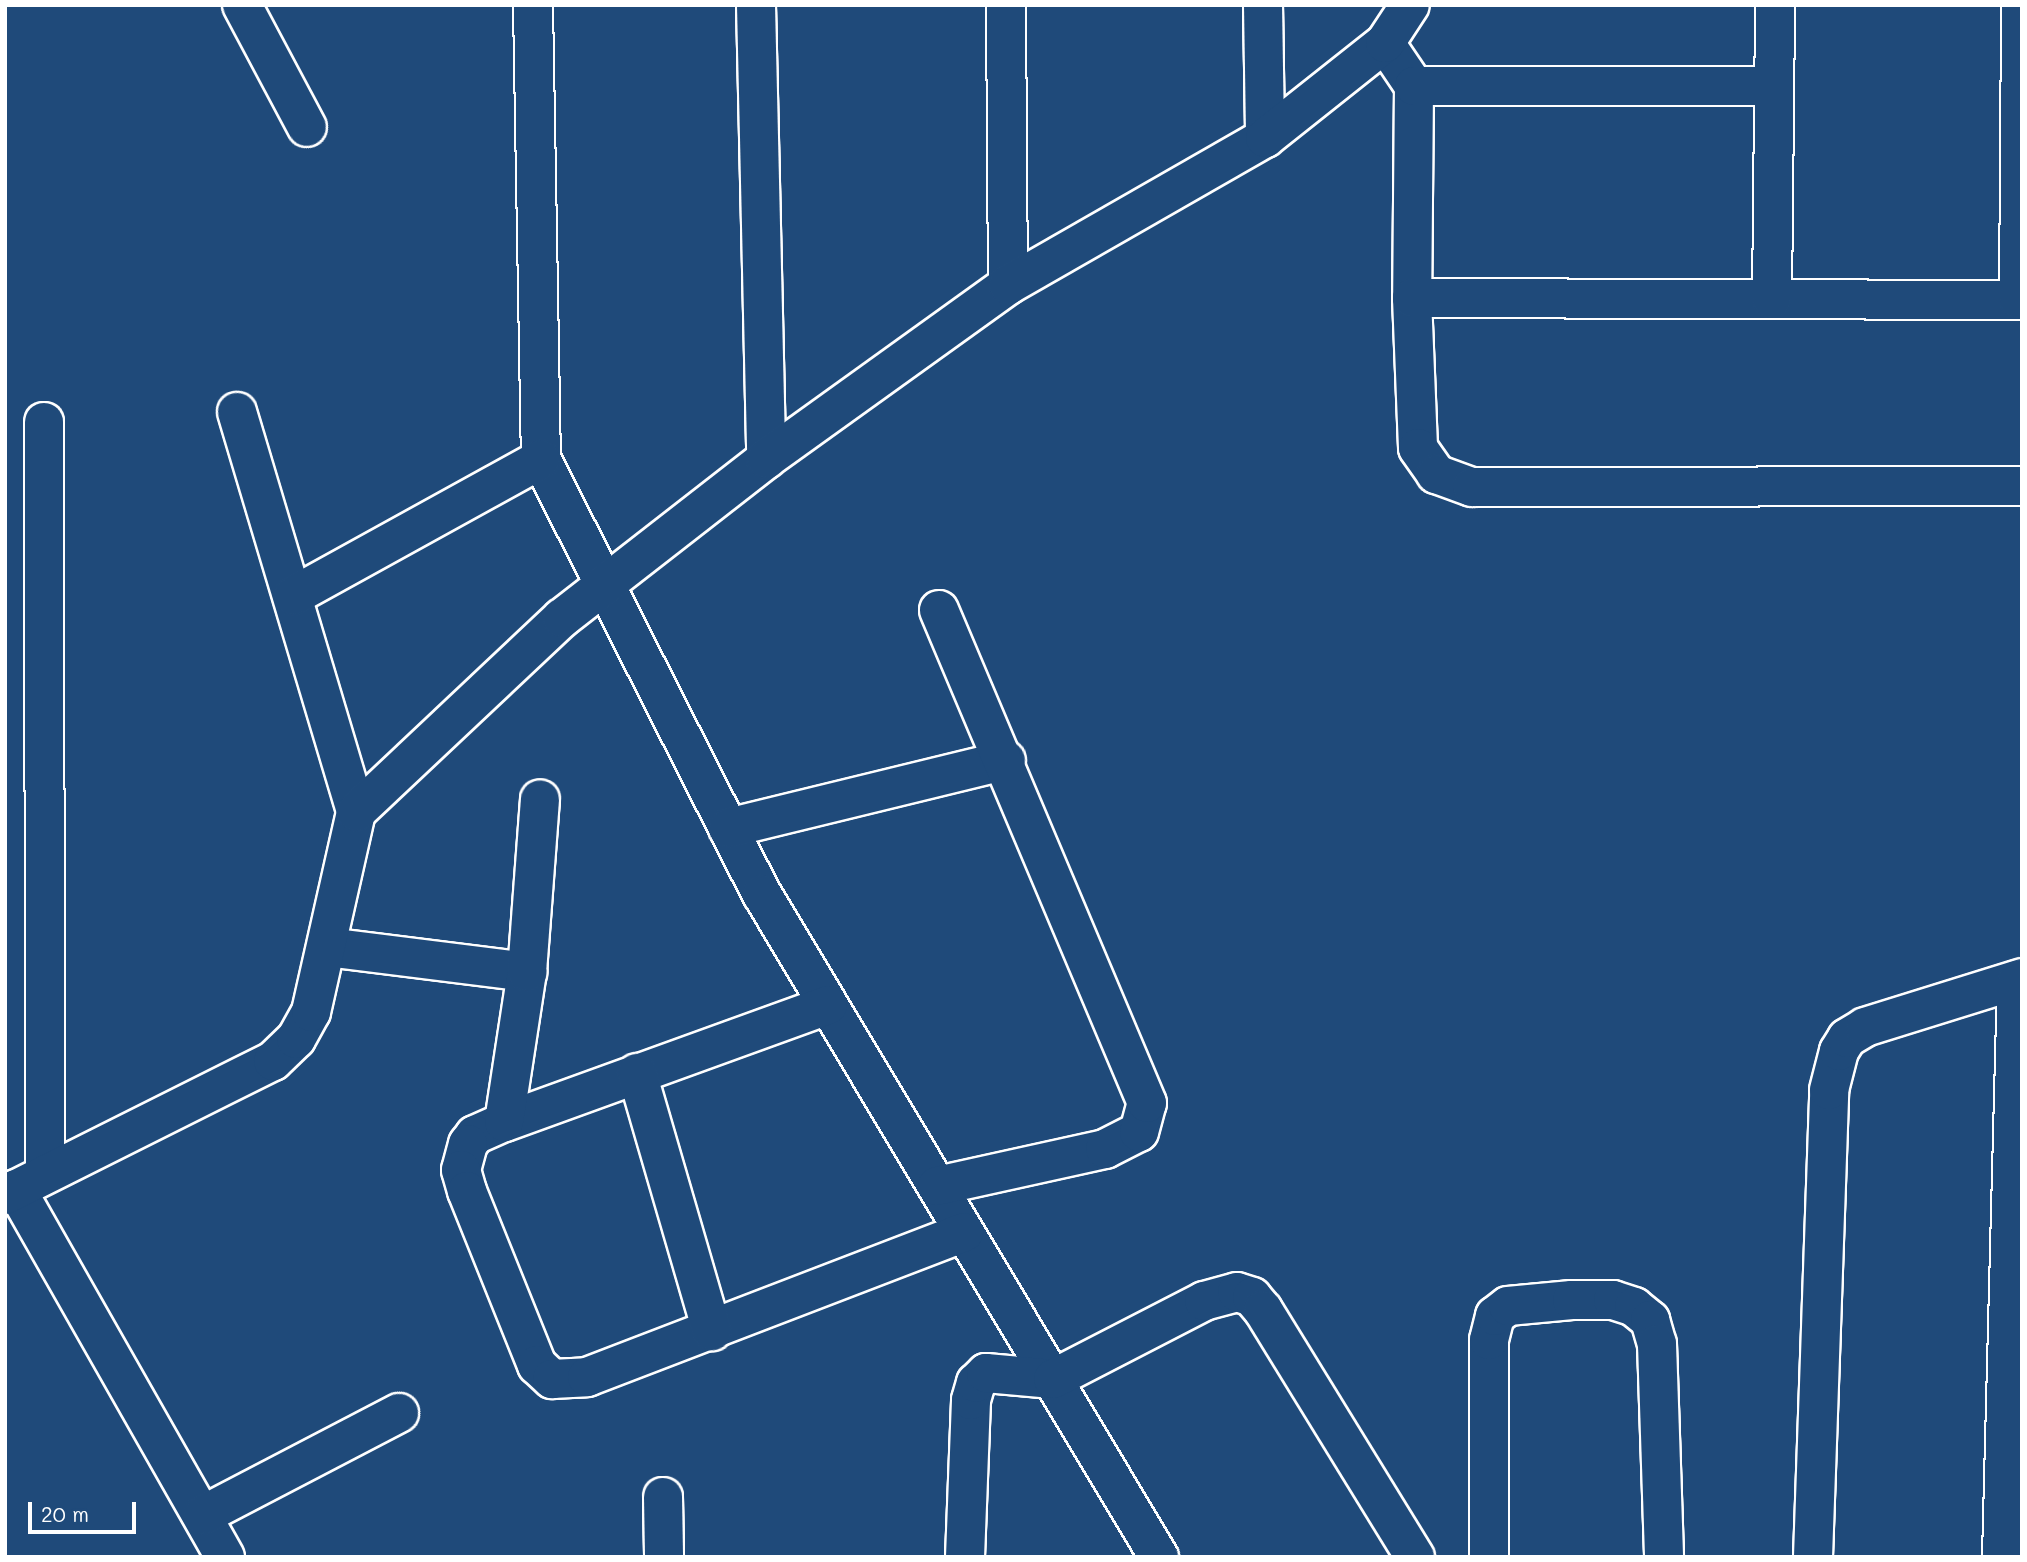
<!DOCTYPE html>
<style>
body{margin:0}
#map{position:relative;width:2027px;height:1562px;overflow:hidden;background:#1f4a7a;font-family:Mali,sans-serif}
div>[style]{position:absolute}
.roads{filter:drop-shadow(2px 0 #fff) drop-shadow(-2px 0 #fff) drop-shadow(0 2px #fff) drop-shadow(0 -2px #fff)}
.minor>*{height:38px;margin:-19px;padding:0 19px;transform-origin:19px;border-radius:19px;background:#1f4a7a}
span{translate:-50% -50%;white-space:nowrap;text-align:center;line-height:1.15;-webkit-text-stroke:6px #1f4a7a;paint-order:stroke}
.frame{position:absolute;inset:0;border:7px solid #fff;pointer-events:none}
.scale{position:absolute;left:28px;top:1502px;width:108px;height:32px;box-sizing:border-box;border:4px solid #fff;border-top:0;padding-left:9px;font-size:21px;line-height:24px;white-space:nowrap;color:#fff;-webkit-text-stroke:5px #1f4a7a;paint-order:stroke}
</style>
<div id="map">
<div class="roads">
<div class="minor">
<i style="left:242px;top:5px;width:138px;rotate:62deg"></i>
<i style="left:533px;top:5px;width:454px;rotate:89deg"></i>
<i style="left:541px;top:459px;width:488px;rotate:63.1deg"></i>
<i style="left:762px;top:894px;width:773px;rotate:59.09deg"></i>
<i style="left:756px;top:5px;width:454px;rotate:88.7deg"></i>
<i style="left:1006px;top:5px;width:280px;rotate:89.6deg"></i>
<i style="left:1263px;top:5px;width:133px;rotate:89.1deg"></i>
<i style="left:1385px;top:43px;width:52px;rotate:56deg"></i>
<i style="left:1414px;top:86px;width:212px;rotate:90.5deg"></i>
<i style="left:1412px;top:298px;width:150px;rotate:87.7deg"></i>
<i style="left:1418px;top:448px;width:32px;rotate:55deg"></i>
<i style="left:1436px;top:474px;width:38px;rotate:20deg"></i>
<i style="left:1472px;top:487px;width:550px;rotate:-0.1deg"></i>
<i style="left:1414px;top:86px;width:360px"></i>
<i style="left:1412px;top:298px;width:610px;rotate:0.19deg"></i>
<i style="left:1772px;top:299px;width:294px;rotate:-89.4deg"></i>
<i style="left:2019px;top:300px;width:295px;rotate:-89.6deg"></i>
<i style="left:237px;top:412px;width:417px;rotate:73.4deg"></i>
<i style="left:44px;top:422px;width:752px;rotate:89.92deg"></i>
<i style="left:293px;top:596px;width:283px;rotate:-28.9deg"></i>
<i style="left:728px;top:828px;width:286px;rotate:-13.7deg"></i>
<i style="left:327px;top:947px;width:202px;rotate:7.1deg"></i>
<i style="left:828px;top:1005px;width:344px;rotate:160.1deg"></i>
<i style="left:504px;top:1122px;width:32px;rotate:156deg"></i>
<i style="left:475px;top:1135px;width:11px;rotate:128deg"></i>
<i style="left:468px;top:1144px;width:27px;rotate:105deg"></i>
<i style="left:461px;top:1170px;width:22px;rotate:74deg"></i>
<i style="left:467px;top:1191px;width:188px;rotate:68.1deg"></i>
<i style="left:537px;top:1365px;width:21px;rotate:43deg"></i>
<i style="left:552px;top:1379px;width:35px;rotate:-3deg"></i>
<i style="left:587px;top:1377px;width:404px;rotate:-21deg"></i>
<i style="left:637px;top:1073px;width:269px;rotate:73.8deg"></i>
<i style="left:504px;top:1122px;width:152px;rotate:-81.3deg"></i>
<i style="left:527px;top:972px;width:173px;rotate:-85.7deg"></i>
<i style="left:937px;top:1186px;width:172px;rotate:-12.4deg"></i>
<i style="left:1105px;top:1149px;width:38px;rotate:-27deg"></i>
<i style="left:1139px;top:1132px;width:30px;rotate:-75deg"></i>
<i style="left:1147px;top:1103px;width:535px;rotate:-112.88deg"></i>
<i style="left:16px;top:1189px;width:423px;rotate:60.4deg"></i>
<i style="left:5px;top:1195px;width:300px;rotate:-26.6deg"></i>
<i style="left:273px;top:1061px;width:32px;rotate:-44deg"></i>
<i style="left:296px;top:1039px;width:31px;rotate:-61deg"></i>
<i style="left:311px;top:1012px;width:205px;rotate:-77.3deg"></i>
<i style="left:356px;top:812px;width:283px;rotate:-43.3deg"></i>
<i style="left:562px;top:618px;width:259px;rotate:-37.9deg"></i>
<i style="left:766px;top:459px;width:298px;rotate:-35.7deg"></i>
<i style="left:1008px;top:285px;width:296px;rotate:-29.8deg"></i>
<i style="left:1265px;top:138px;width:153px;rotate:-38.4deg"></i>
<i style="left:1385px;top:43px;width:45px;rotate:-56.7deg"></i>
<i style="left:663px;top:1497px;width:60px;rotate:89deg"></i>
<i style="left:203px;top:1515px;width:221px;rotate:-27.5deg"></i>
<i style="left:965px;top:1557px;width:157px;rotate:-87.8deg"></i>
<i style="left:971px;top:1400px;width:18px;rotate:-74deg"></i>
<i style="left:976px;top:1383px;width:14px;rotate:-45deg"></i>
<i style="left:986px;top:1373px;width:67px;rotate:5.1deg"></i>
<i style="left:1053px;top:1379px;width:170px;rotate:-27.3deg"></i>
<i style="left:1204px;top:1301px;width:34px;rotate:-15deg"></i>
<i style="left:1237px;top:1292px;width:16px;rotate:18deg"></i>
<i style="left:1252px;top:1297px;width:17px;rotate:50deg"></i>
<i style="left:1263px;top:1310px;width:290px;rotate:58.4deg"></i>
<i style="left:1489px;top:1557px;width:217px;rotate:-90deg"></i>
<i style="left:1489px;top:1340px;width:25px;rotate:-76deg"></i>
<i style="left:1495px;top:1316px;width:16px;rotate:-38deg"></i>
<i style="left:1508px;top:1306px;width:64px;rotate:-5.4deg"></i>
<i style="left:1572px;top:1300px;width:41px"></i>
<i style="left:1613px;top:1300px;width:22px;rotate:18deg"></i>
<i style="left:1634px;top:1307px;width:21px;rotate:39deg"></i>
<i style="left:1650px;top:1320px;width:25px;rotate:74deg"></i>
<i style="left:1657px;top:1344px;width:213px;rotate:88.1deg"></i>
<i style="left:1813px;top:1557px;width:467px;rotate:-88deg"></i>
<i style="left:1829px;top:1090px;width:40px;rotate:-75.6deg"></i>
<i style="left:1839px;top:1051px;width:15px;rotate:-58deg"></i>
<i style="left:1847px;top:1038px;width:21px;rotate:-31deg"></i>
<i style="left:1865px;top:1027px;width:164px;rotate:-17.3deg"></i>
<i style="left:2002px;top:1557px;width:577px;rotate:-88.51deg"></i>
</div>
</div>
<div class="frame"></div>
<div class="scale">20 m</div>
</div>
